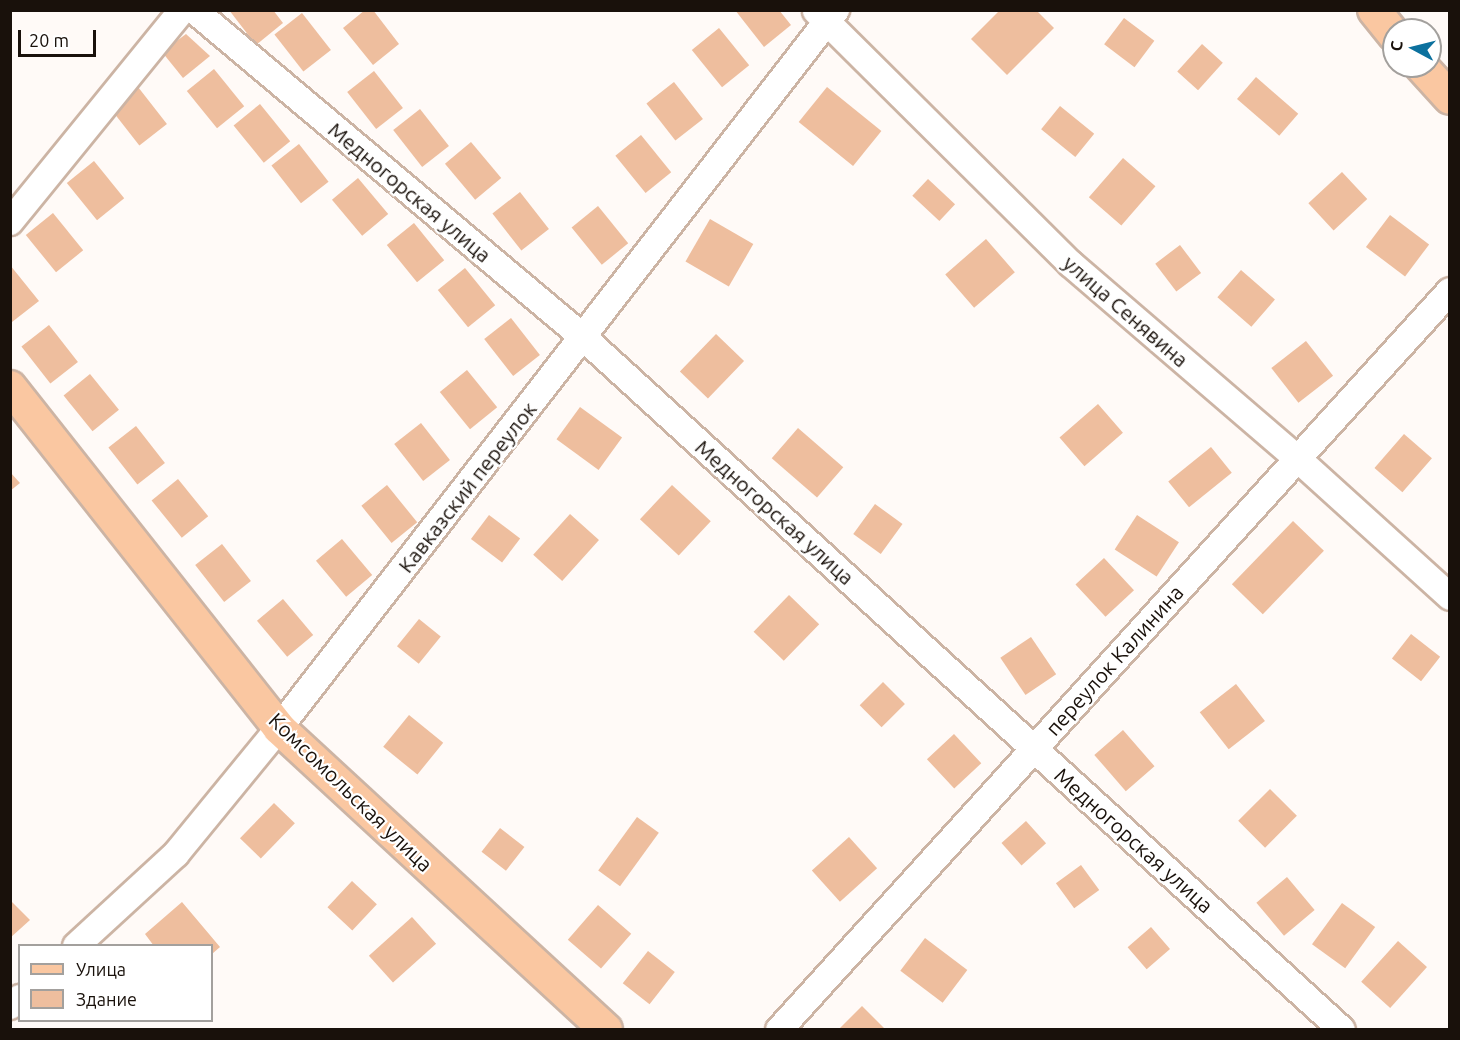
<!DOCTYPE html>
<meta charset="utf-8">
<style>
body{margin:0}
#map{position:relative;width:1460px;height:1040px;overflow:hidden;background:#fffaf7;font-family:Ubuntu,sans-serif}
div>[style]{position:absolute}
.building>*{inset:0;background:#eebe9e;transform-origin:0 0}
.roads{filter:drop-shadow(2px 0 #ccb4a4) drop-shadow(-2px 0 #ccb4a4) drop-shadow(0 2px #ccb4a4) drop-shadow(0 -2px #ccb4a4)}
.minor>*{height:26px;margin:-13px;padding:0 13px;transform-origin:13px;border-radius:13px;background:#fff}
.major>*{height:32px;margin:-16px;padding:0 16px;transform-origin:16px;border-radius:16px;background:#fac7a1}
span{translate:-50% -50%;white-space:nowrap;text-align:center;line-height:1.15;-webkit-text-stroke:4.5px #fff;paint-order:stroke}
.street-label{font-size:21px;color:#19110b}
.frame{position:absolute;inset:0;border:12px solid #19110b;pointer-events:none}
.legend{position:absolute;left:18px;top:944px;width:195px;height:78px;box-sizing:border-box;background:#fff;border:2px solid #a3a09d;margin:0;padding:8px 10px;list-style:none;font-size:18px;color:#19110b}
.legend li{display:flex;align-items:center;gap:12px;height:30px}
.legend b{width:30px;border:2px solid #a3a09d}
.north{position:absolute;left:1382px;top:18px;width:60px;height:60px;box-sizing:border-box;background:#fff;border:2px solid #a3a09d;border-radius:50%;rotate:277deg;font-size:16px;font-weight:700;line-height:24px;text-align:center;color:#19110b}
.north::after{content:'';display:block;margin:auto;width:21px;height:27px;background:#0c719e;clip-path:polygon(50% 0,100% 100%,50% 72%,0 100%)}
.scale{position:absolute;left:18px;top:30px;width:78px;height:27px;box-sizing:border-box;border:3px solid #19110b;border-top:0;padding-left:8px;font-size:18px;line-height:21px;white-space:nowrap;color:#19110b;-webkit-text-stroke:4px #fff;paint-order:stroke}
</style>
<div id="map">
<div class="building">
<i style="clip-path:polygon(229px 10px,273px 10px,283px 23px,256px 45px)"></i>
<i style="clip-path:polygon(365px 10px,373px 10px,399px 44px,373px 65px,343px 28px)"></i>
<i style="clip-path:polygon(735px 10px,779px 10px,791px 25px,764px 47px)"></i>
<i style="clip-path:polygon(1000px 10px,1036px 10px,1054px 28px,1007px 75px,971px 39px)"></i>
<i style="left:302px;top:13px;width:47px;height:35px;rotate:52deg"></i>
<i style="left:1124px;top:18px;width:38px;height:33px;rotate:37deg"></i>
<i style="left:719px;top:28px;width:48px;height:35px;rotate:51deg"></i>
<i style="clip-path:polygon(186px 34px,210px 56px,183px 78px,162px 52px)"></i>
<i style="left:1202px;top:44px;width:28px;height:37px;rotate:42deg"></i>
<i style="left:214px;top:69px;width:48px;height:35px;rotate:51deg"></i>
<i style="left:374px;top:71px;width:47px;height:34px;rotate:52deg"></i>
<i style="left:1256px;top:77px;width:56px;height:29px;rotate:41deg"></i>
<i style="left:674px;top:82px;width:47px;height:35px;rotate:52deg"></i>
<i style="left:138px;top:87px;width:47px;height:35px;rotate:52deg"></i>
<i style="left:827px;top:87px;width:70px;height:45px;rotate:39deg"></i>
<i style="left:260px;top:104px;width:48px;height:34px;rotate:51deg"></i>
<i style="left:1060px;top:106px;width:44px;height:30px;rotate:39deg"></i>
<i style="left:420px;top:109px;width:47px;height:34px;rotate:52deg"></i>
<i style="left:641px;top:135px;width:48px;height:33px;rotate:51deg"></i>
<i style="left:471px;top:142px;width:47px;height:34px;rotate:50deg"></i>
<i style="left:299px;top:144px;width:48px;height:35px;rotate:52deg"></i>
<i style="left:1123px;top:158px;width:43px;height:52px;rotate:41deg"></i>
<i style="left:94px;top:161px;width:48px;height:35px;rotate:51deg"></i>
<i style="left:1342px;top:172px;width:37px;height:46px;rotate:47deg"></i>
<i style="left:358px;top:178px;width:47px;height:34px;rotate:50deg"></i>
<i style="left:928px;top:179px;width:37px;height:23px;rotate:43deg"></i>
<i style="left:520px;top:192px;width:47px;height:35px;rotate:52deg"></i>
<i style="left:598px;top:206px;width:48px;height:34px;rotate:51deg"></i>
<i style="left:53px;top:213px;width:48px;height:35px;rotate:51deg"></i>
<i style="left:1390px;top:215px;width:49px;height:40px;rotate:37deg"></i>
<i style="left:710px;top:219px;width:50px;height:49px;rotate:30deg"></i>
<i style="left:414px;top:223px;width:48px;height:35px;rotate:51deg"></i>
<i style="left:986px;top:239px;width:44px;height:54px;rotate:49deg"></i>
<i style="left:1180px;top:245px;width:35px;height:31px;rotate:53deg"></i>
<i style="clip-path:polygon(10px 265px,39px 301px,12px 322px,10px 320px)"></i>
<i style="left:465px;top:268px;width:48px;height:35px;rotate:51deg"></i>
<i style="left:1241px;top:270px;width:45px;height:36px;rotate:41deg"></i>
<i style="left:511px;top:318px;width:47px;height:34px;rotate:52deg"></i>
<i style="left:49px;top:325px;width:47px;height:35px;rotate:52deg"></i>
<i style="left:716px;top:334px;width:39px;height:52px;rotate:44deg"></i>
<i style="left:1306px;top:341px;width:44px;height:44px;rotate:52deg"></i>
<i style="left:467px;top:370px;width:48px;height:35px;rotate:51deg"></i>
<i style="left:90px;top:374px;width:46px;height:34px;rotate:51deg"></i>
<i style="left:1098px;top:404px;width:38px;height:51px;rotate:49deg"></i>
<i style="left:580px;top:407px;width:52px;height:40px;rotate:36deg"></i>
<i style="left:421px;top:423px;width:47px;height:34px;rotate:52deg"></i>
<i style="left:136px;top:426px;width:47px;height:35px;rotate:52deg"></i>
<i style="left:798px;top:428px;width:60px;height:40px;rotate:41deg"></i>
<i style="left:1404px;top:434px;width:37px;height:45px;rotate:41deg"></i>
<i style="left:1211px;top:447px;width:33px;height:55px;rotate:51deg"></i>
<i style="clip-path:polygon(10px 472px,20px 483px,10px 491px)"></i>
<i style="left:178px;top:479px;width:48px;height:34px;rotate:51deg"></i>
<i style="left:387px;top:485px;width:48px;height:33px;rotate:51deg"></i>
<i style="left:672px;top:485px;width:53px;height:47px;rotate:43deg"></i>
<i style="left:875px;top:504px;width:34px;height:37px;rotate:36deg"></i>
<i style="left:570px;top:514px;width:39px;height:55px;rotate:42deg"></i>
<i style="left:489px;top:515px;width:39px;height:30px;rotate:37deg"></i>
<i style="left:1137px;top:515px;width:50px;height:41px;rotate:33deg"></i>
<i style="left:1293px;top:521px;width:43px;height:88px;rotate:44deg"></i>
<i style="left:342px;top:539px;width:47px;height:34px;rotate:50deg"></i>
<i style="left:222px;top:544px;width:47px;height:34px;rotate:52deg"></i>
<i style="left:1104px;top:558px;width:44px;height:39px;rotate:47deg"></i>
<i style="left:789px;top:595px;width:42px;height:51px;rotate:44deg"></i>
<i style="left:283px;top:599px;width:47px;height:34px;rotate:50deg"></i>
<i style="left:419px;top:619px;width:28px;height:35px;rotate:39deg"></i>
<i style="left:1411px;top:634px;width:37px;height:31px;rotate:38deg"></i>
<i style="left:1031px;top:637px;width:45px;height:37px;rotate:56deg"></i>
<i style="left:883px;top:682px;width:31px;height:33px;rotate:45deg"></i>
<i style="left:1236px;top:684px;width:47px;height:46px;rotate:52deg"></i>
<i style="left:409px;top:715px;width:44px;height:41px;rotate:39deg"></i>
<i style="left:1123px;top:730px;width:48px;height:38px;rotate:49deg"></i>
<i style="left:954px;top:734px;width:40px;height:37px;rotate:47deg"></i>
<i style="left:1270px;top:789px;width:38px;height:45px;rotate:45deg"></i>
<i style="left:274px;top:803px;width:29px;height:49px;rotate:44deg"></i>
<i style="left:637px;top:817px;width:27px;height:66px;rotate:36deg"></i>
<i style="left:1026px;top:821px;width:30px;height:33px;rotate:48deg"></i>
<i style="left:500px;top:828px;width:31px;height:30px;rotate:38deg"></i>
<i style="left:849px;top:837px;width:42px;height:50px;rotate:48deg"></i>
<i style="left:1081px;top:865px;width:31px;height:31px;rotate:54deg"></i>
<i style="left:1287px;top:877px;width:43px;height:40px;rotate:50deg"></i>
<i style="left:352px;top:881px;width:34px;height:36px;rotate:43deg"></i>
<i style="clip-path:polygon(10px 900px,30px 920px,10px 938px)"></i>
<i style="clip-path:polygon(182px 902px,220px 947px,212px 954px,212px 946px,154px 946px,145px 934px)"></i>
<i style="left:1342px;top:903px;width:41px;height:51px;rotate:36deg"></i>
<i style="left:598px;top:905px;width:44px;height:46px;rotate:41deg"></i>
<i style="left:412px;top:917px;width:36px;height:58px;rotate:48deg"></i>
<i style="left:1151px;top:927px;width:29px;height:31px;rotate:49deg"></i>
<i style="left:925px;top:938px;width:53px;height:41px;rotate:37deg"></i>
<i style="left:1398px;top:941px;width:39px;height:55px;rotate:42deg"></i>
<i style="left:648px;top:951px;width:34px;height:41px;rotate:38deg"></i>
<i style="clip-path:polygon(862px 1006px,886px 1030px,838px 1030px)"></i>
</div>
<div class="roads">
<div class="minor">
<i style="left:194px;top:10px;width:510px;rotate:40.06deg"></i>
<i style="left:584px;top:338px;width:1026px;rotate:42.39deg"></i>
<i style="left:816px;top:11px;width:359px;rotate:44.8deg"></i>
<i style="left:1071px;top:264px;width:299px;rotate:40.7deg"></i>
<i style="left:1298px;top:459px;width:205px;rotate:42.2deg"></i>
<i style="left:10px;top:222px;width:273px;rotate:-50.9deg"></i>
<i style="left:76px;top:946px;width:136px;rotate:-42.6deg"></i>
<i style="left:176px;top:854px;width:163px;rotate:-50.7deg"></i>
<i style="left:279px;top:728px;width:909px;rotate:-52.2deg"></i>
<i style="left:10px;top:1006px;width:13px;rotate:-39deg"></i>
<i style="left:779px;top:1030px;width:998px;rotate:-47.76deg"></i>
</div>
<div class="major">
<i style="left:1374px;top:10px;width:32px;rotate:51deg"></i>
<i style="left:1421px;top:66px;width:43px;rotate:47.8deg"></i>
<i style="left:10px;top:387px;width:434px;rotate:51.7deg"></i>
<i style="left:279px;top:728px;width:445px;rotate:42.7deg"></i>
</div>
</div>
<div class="street-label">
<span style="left:410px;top:192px;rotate:40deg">Медногорская улица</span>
<span style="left:1126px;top:311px;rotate:41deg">улица Сенявина</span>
<span style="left:467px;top:487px;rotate:-52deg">Кавказский переулок</span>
<span style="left:775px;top:512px;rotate:42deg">Медногорская улица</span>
<span style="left:1114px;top:660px;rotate:-48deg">переулок Калинина</span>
<span style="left:351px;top:792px;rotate:44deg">Комсомольская улица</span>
<span style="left:1134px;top:840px;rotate:42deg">Медногорская улица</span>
</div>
<div class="frame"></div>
<ul class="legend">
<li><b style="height:8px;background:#fac7a1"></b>Улица</li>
<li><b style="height:16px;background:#eebe9e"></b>Здание</li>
</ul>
<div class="north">С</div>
<div class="scale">20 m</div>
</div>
